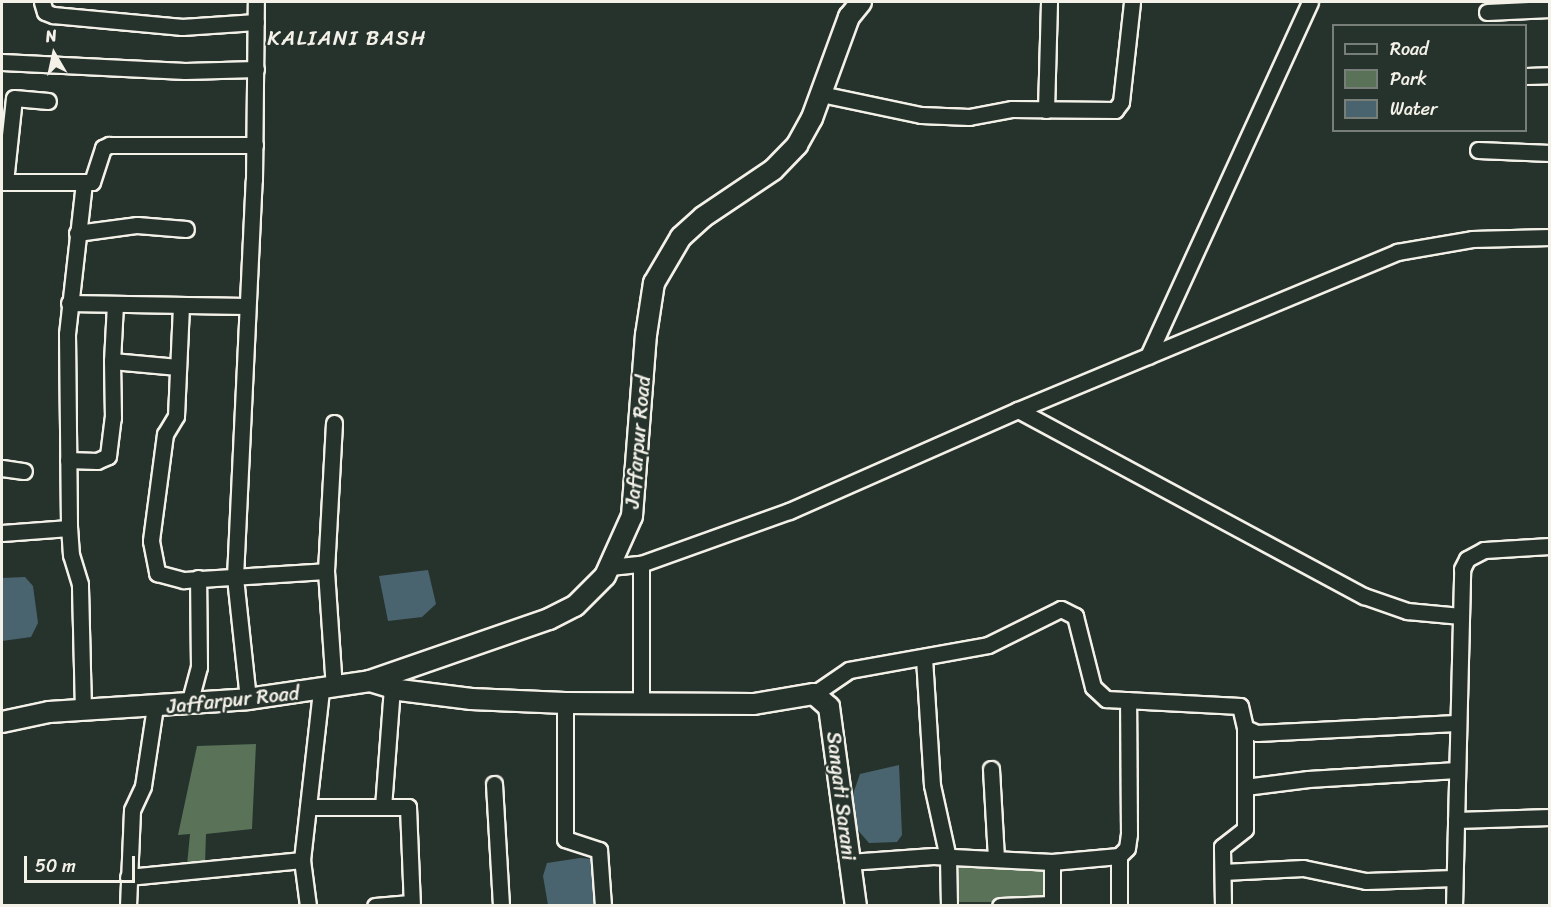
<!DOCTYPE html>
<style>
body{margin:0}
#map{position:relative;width:1551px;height:907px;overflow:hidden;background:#26332d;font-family:Sriracha,sans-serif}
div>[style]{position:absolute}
.green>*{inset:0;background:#597258;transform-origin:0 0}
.water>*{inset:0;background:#4a646f}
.roads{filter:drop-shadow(2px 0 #f4f1e8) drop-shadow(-2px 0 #f4f1e8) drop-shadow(0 2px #f4f1e8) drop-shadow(0 -2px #f4f1e8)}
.minor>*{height:15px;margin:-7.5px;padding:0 7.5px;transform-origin:7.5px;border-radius:7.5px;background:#26332d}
.tertiary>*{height:20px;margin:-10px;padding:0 10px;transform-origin:10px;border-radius:10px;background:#26332d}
span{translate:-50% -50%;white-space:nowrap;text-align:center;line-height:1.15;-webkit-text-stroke:4.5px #26332d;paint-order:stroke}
.street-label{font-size:20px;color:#f4f1e8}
.neighbourhood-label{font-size:21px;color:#f4f1e8;letter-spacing:1.5px}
.frame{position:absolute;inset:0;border:3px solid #f4f1e8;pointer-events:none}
.legend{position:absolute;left:1332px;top:24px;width:195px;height:108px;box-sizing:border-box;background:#26332d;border:2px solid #787f78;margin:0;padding:8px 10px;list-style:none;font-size:18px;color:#f4f1e8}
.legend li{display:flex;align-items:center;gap:12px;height:30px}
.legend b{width:30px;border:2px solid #787f78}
.north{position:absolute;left:24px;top:24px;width:60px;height:60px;-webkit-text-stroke:4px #26332d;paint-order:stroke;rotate:351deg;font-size:16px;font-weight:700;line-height:24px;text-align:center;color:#f4f1e8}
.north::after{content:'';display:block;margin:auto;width:21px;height:27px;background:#f4f1e8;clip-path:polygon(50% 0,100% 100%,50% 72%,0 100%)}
.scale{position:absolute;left:24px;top:856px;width:111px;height:27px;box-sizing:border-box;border:3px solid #f4f1e8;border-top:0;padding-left:8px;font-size:18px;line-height:21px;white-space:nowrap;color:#f4f1e8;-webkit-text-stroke:4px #26332d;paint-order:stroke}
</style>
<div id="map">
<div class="green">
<i style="clip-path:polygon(256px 744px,252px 829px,206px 834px,205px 865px,187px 865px,190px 834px,178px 835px,197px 746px)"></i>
<i style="left:951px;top:862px;width:100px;height:40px"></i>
</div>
<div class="water">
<i style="clip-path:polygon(428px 570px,436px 604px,422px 617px,388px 621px,379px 576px)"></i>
<i style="clip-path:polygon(25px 577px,33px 586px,38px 623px,31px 637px,2px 641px,2px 578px)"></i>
<i style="clip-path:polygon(899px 765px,902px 835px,897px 842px,869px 843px,856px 828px,852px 797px,860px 774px)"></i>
<i style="clip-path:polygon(580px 858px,592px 859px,598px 905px,548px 905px,543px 876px,547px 863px)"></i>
</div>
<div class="roads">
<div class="minor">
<i style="left:42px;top:2px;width:10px;rotate:73deg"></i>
<i style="left:45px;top:12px;width:9px;rotate:21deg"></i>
<i style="left:53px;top:15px;width:130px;rotate:5.3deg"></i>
<i style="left:182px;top:27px;width:74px;rotate:-3.9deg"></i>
<i style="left:1487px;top:12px;width:63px;rotate:-2.7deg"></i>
<i style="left:2px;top:62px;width:183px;rotate:2.8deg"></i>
<i style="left:185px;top:71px;width:71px;rotate:-1.6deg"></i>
<i style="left:1526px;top:76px;width:24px;rotate:-2deg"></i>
<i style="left:821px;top:94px;width:102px;rotate:11.9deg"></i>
<i style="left:921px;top:115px;width:48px;rotate:2.4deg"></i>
<i style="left:969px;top:117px;width:44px;rotate:-10.5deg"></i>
<i style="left:1012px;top:109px;width:103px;rotate:0.6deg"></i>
<i style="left:1115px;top:110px;width:10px;rotate:-53deg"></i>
<i style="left:1121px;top:102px;width:101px;rotate:-83.7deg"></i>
<i style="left:1046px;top:110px;width:108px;rotate:-88.4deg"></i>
<i style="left:1478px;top:150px;width:72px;rotate:2.4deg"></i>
<i style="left:2px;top:182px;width:90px"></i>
<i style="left:92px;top:182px;width:36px;rotate:-72deg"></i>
<i style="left:103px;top:148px;width:7px;rotate:-27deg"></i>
<i style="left:109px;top:145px;width:146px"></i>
<i style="left:5px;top:182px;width:84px;rotate:-83.9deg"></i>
<i style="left:14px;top:98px;width:34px;rotate:5deg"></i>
<i style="left:77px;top:233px;width:61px;rotate:-7.6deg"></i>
<i style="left:137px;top:225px;width:49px;rotate:4.7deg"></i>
<i style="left:69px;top:303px;width:177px;rotate:1deg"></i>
<i style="left:115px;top:304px;width:57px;rotate:93deg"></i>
<i style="left:112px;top:361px;width:66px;rotate:5.2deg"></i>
<i style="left:181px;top:306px;width:110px;rotate:92.6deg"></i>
<i style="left:176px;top:416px;width:21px;rotate:121deg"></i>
<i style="left:165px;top:434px;width:108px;rotate:97.5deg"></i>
<i style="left:151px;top:541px;width:33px;rotate:79deg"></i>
<i style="left:157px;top:573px;width:28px;rotate:15deg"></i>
<i style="left:184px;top:580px;width:142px;rotate:-3.6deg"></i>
<i style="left:1148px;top:356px;width:389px;rotate:-65.4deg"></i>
<i style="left:1018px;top:410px;width:393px;rotate:28.3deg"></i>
<i style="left:1364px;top:596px;width:46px;rotate:19.2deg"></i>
<i style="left:1407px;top:611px;width:54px;rotate:5.3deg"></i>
<i style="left:334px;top:423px;width:148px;rotate:93.1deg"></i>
<i style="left:326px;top:571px;width:117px;rotate:86.1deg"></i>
<i style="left:68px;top:460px;width:29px;rotate:2deg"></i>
<i style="left:97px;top:461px;width:12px;rotate:-24deg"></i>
<i style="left:108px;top:456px;width:38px;rotate:-83deg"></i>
<i style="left:113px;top:418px;width:57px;rotate:-91deg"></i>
<i style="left:2px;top:468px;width:22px;rotate:8deg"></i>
<i style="left:2px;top:533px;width:67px;rotate:-4.3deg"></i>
<i style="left:641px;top:564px;width:140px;rotate:90deg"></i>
<i style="left:610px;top:567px;width:31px;rotate:-6deg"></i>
<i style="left:641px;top:564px;width:157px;rotate:-19.7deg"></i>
<i style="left:789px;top:511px;width:250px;rotate:-23.8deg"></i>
<i style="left:1018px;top:410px;width:411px;rotate:-22.6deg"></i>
<i style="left:1397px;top:252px;width:76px;rotate:-9.8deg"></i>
<i style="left:1472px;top:239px;width:78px;rotate:-1.5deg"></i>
<i style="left:924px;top:658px;width:127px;rotate:86.4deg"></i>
<i style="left:932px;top:785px;width:75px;rotate:77.6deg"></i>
<i style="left:948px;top:858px;width:48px;rotate:88.8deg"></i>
<i style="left:814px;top:694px;width:42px;rotate:-34.4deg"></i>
<i style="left:849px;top:670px;width:141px;rotate:-10.2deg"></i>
<i style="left:988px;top:645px;width:81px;rotate:-26.3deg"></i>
<i style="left:1061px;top:609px;width:16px;rotate:27deg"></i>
<i style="left:1075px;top:616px;width:73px;rotate:75.8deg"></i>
<i style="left:1093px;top:687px;width:18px;rotate:43deg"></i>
<i style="left:1106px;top:699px;width:134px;rotate:3deg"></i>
<i style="left:1240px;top:706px;width:23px;rotate:77deg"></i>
<i style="left:1245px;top:728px;width:13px;rotate:23deg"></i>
<i style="left:1257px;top:733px;width:199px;rotate:-2.9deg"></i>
<i style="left:248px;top:699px;width:123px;rotate:-96.1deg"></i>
<i style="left:235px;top:577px;width:397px;rotate:-87.3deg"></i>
<i style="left:254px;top:180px;width:178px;rotate:-89.4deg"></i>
<i style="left:565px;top:703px;width:136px;rotate:90deg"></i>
<i style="left:565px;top:839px;width:36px;rotate:18deg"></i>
<i style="left:599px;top:850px;width:56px;rotate:85.9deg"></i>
<i style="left:189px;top:704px;width:38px;rotate:-75deg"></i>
<i style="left:199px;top:667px;width:89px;rotate:-90.6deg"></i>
<i style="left:83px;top:710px;width:126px;rotate:-91.4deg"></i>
<i style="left:80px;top:584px;width:30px;rotate:-107deg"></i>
<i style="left:71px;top:555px;width:30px;rotate:-94deg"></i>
<i style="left:69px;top:525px;width:191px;rotate:-90.6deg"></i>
<i style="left:67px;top:334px;width:152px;rotate:-83.6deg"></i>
<i style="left:991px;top:769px;width:89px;rotate:86.8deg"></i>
<i style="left:494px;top:784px;width:122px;rotate:86.7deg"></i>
<i style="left:1245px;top:787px;width:64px;rotate:-7.2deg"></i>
<i style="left:1308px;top:779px;width:149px;rotate:-3.5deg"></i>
<i style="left:308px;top:807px;width:100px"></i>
<i style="left:408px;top:807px;width:99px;rotate:87.7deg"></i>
<i style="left:383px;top:807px;width:119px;rotate:-85.7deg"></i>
<i style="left:1456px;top:820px;width:94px;rotate:-1.8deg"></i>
<i style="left:849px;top:862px;width:84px;rotate:-4.1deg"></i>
<i style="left:933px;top:856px;width:119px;rotate:2.9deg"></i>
<i style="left:1052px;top:862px;width:42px;rotate:90deg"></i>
<i style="left:1052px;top:904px;width:52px;rotate:177.8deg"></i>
<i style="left:1052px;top:862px;width:67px;rotate:-5.1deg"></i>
<i style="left:1223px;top:872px;width:80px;rotate:-2.9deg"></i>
<i style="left:1303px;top:868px;width:64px;rotate:11.7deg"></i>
<i style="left:1366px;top:881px;width:88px;rotate:-2deg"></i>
<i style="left:128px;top:877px;width:175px;rotate:-5.6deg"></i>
<i style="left:128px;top:906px;width:96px;rotate:-87.6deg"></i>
<i style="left:132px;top:810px;width:26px;rotate:-65deg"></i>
<i style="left:143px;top:786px;width:80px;rotate:-81.4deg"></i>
<i style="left:308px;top:906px;width:46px;rotate:-97.4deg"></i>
<i style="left:302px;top:860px;width:170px;rotate:-83.6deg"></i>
<i style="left:375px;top:906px;width:35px;rotate:-5deg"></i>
<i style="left:1119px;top:906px;width:50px;rotate:-90deg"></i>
<i style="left:1119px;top:856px;width:11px;rotate:-45deg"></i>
<i style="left:1127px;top:848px;width:14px;rotate:-82deg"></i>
<i style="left:1129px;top:834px;width:134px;rotate:-90.4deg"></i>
<i style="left:1223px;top:906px;width:59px;rotate:-91deg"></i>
<i style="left:1222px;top:847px;width:29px;rotate:-38deg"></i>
<i style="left:1245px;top:829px;width:101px;rotate:-90deg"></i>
<i style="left:1454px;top:906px;width:337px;rotate:-88.6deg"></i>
<i style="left:1462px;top:569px;width:11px;rotate:-63deg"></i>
<i style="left:1467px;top:559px;width:19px;rotate:-28deg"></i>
<i style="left:1484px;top:550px;width:66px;rotate:-3.5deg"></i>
</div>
<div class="tertiary">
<i style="left:370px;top:681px;width:30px;rotate:17deg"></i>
<i style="left:399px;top:690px;width:73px;rotate:7.1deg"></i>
<i style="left:471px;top:699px;width:94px;rotate:2.4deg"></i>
<i style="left:565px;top:703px;width:189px;rotate:0.3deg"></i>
<i style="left:754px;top:704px;width:61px;rotate:-9.5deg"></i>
<i style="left:814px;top:694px;width:20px;rotate:41deg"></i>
<i style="left:829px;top:707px;width:201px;rotate:82.3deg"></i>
<i style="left:2px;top:722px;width:48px;rotate:-12deg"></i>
<i style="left:49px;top:712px;width:199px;rotate:-3.7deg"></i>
<i style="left:248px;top:699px;width:123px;rotate:-8.4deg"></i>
<i style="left:370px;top:681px;width:189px;rotate:-19.1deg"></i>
<i style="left:549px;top:619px;width:29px;rotate:-27deg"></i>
<i style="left:575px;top:606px;width:42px;rotate:-45deg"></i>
<i style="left:605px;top:576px;width:66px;rotate:-65.8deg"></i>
<i style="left:632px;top:516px;width:182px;rotate:-85.6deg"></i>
<i style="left:646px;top:335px;width:53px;rotate:-81.3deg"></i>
<i style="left:654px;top:283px;width:53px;rotate:-59.6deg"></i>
<i style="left:681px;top:237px;width:30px;rotate:-42deg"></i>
<i style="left:703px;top:217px;width:84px;rotate:-33.9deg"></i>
<i style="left:773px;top:170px;width:35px;rotate:-46deg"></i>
<i style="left:797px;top:145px;width:31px;rotate:-61deg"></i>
<i style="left:812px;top:118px;width:108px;rotate:-69.9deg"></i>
<i style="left:849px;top:17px;width:19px;rotate:-51deg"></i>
</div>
</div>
<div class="street-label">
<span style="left:638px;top:442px;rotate:-85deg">Jaffarpur Road</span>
<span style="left:233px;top:700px;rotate:-6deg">Jaffarpur Road</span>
<span style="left:841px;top:796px;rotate:83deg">Sangati Sarani</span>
</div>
<div class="neighbourhood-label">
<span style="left:347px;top:38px">KALIANI BASH</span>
</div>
<div class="frame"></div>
<ul class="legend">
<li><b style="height:8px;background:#26332d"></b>Road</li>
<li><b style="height:16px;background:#597258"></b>Park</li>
<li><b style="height:16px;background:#4a646f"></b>Water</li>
</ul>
<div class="north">N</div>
<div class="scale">50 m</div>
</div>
